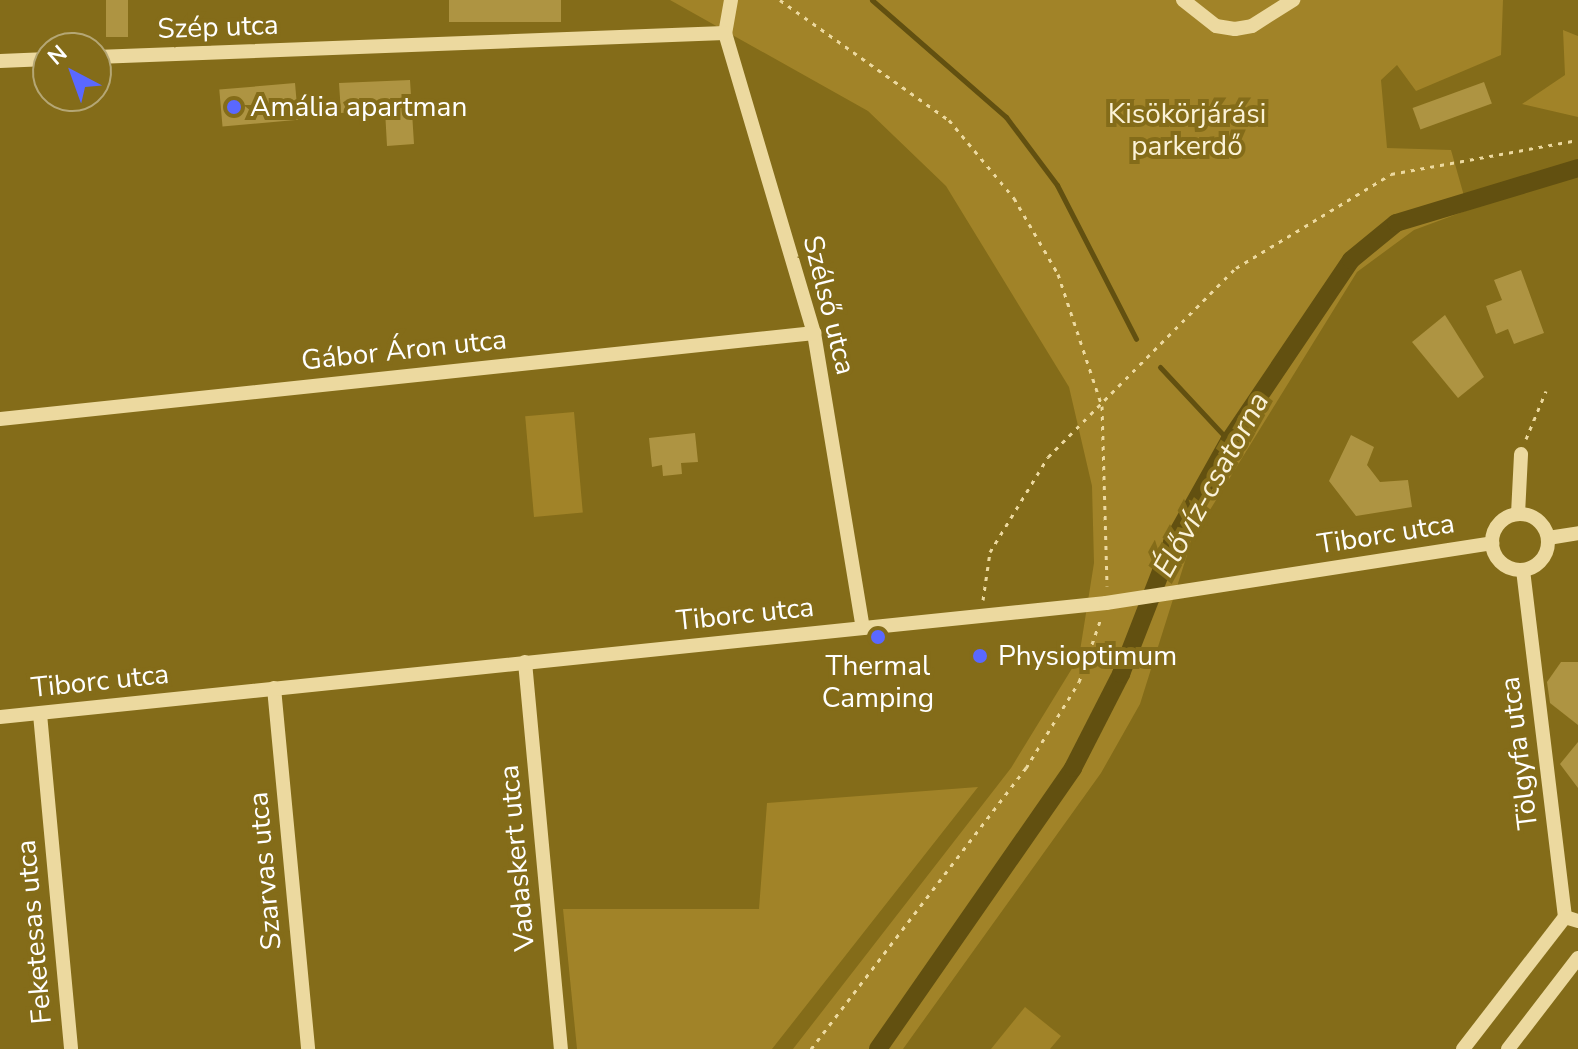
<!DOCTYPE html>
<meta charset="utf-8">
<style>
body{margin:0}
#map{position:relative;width:1578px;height:1049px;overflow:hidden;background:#846c19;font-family:"Nunito Sans",sans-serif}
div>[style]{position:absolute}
.green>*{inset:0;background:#a18328;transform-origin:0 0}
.stream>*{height:5px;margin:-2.5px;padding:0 2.5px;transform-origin:2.5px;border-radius:2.5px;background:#625010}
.canal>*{height:18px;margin:-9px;padding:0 9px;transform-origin:9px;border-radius:9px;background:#625010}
.building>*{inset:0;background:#ae9442;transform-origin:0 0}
.path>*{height:3px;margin-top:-1.5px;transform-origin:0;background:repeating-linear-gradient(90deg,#ecd99f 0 4px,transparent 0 10px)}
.minor>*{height:14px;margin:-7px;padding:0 7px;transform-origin:7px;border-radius:7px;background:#ecd99f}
.minor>.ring{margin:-7px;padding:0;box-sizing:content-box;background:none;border:14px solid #ecd99f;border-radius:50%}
.dots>*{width:22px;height:22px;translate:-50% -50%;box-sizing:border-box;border:4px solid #846c19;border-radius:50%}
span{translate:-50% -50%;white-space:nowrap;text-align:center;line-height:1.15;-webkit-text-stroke:8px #846c19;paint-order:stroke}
.street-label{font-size:28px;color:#fff}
.poi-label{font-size:28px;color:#fff}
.left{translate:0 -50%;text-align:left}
.park-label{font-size:28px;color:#fbf2d6}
.water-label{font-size:30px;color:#faf2d9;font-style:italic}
.north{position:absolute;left:32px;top:32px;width:80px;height:80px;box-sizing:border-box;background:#846c19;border:2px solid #b5a775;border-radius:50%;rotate:319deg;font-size:22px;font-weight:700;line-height:32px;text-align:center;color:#fff}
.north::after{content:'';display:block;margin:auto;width:28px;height:36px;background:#5a68ff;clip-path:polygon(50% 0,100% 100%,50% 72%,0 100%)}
</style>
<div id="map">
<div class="green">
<i style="clip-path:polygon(670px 0,1503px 0,1501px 55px,1416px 91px,1397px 65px,1381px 80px,1387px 148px,1451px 150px,1468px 210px,1414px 230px,1357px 272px,1192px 539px,1140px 704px,1101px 773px,903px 1049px,793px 1049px,1011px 768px,1079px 657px,1094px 563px,1092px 486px,1069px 387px,946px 186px,868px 111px)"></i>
<i style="clip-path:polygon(1563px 30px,1578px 36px,1578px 117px,1522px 104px,1565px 75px)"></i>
<i style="left:574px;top:412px;width:101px;height:49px;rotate:85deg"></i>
<i style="clip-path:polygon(978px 787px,772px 1049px,577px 1049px,563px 909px,759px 909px,767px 803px)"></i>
<i style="clip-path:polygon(1025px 1007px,1061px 1036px,1050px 1049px,991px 1049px)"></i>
</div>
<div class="stream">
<i style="left:872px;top:0;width:178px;rotate:41.1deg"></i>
<i style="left:1006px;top:117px;width:85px;rotate:53.1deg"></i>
<i style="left:1057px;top:185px;width:173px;rotate:62.8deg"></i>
<i style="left:1160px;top:367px;width:101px;rotate:47deg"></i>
</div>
<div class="canal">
<i style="left:878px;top:1049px;width:342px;rotate:-55.2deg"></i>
<i style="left:1073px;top:768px;width:106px;rotate:-62.9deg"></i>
<i style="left:1121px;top:674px;width:141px;rotate:-68.7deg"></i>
<i style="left:1172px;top:543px;width:117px;rotate:-60.8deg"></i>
<i style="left:1229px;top:441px;width:218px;rotate:-56deg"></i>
<i style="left:1351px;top:260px;width:58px;rotate:-39.4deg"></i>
<i style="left:1396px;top:223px;width:190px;rotate:-16.8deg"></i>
</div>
<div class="building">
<i style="left:106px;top:0;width:22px;height:37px"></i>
<i style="left:449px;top:0;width:112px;height:22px"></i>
<i style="clip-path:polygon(410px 80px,414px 144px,387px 146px,385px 110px,341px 113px,339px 83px)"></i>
<i style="left:1484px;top:82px;width:23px;height:76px;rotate:70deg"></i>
<i style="left:295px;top:83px;width:37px;height:76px;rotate:85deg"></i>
<i style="clip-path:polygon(1521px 270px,1544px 333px,1514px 344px,1508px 329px,1496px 334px,1486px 306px,1502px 300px,1494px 280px)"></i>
<i style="clip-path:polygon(1445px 315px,1484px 377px,1458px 398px,1412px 342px)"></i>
<i style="clip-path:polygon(695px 433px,698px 462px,681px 463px,682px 474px,663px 476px,662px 465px,652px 467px,649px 438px)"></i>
<i style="clip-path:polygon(1351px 435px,1374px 447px,1367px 465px,1380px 482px,1408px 480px,1412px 507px,1356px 516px,1329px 481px)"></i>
<i style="clip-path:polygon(1561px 662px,1578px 662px,1578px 725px,1550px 703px,1547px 682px)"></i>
<i style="clip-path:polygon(1578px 742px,1578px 788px,1560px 764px)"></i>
</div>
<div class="path">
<i style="left:780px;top:0;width:207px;rotate:35.4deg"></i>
<i style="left:949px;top:120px;width:102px;rotate:50.2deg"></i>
<i style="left:1014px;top:198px;width:88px;rotate:59.9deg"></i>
<i style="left:1058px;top:274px;width:139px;rotate:71.6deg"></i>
<i style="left:1102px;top:406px;width:180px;rotate:88.4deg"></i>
<i style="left:1526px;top:439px;width:52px;rotate:-67.4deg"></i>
<i style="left:983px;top:600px;width:49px;rotate:-81.7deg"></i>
<i style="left:990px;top:552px;width:111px;rotate:-58.6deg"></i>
<i style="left:1048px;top:457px;width:267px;rotate:-45.2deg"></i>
<i style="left:1236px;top:268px;width:181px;rotate:-31.2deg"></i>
<i style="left:1391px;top:174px;width:190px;rotate:-10.3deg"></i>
<i style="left:811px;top:1049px;width:354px;rotate:-52.6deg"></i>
<i style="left:1026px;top:768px;width:101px;rotate:-58.4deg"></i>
<i style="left:1079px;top:682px;width:65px;rotate:-71deg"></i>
</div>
<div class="minor">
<i style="left:731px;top:0;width:34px;rotate:100deg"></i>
<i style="left:725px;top:33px;width:313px;rotate:73.5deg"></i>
<i style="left:814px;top:333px;width:299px;rotate:80.6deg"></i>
<i style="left:1183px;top:0;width:42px;rotate:38.2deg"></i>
<i style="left:1216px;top:26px;width:19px;rotate:9deg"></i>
<i style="left:1235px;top:29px;width:17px;rotate:-10deg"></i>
<i style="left:1252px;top:26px;width:49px;rotate:-32.4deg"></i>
<i style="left:96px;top:57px;width:629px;rotate:-2.19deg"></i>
<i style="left:0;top:61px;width:48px;rotate:-2.4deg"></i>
<i style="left:0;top:419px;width:819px;rotate:-6.03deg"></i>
<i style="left:1518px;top:514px;width:60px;rotate:-87.1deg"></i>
<i class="ring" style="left:1492px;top:514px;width:42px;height:42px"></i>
<i style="left:1548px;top:538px;width:30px;rotate:-9deg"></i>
<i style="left:1523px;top:570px;width:350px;rotate:83.1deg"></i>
<i style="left:1565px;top:917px;width:14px;rotate:17deg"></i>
<i style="left:525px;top:662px;width:389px;rotate:84.7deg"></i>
<i style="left:274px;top:688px;width:363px;rotate:84.6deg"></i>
<i style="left:40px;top:714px;width:336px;rotate:84.7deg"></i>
<i style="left:0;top:717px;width:1112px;rotate:-5.88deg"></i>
<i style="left:1106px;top:603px;width:391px;rotate:-8.8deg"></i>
<i style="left:1463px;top:1049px;width:167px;rotate:-52.3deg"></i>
<i style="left:1508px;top:1049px;width:115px;rotate:-52.4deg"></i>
</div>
<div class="dots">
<i style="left:234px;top:107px;background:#5a68ff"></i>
<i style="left:878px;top:637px;background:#5a68ff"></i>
<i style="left:980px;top:656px;background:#5a68ff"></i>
</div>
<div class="street-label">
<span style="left:218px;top:27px;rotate:-2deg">Szép utca</span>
<span style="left:829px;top:305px;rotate:76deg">Szélső utca</span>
<span style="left:404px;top:350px;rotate:-6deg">Gábor Áron utca</span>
<span style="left:1386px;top:534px;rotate:-9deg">Tiborc utca</span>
<span style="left:745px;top:614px;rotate:-6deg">Tiborc utca</span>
<span style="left:100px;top:681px;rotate:-6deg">Tiborc utca</span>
<span style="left:1519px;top:753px;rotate:-97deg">Tölgyfa utca</span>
<span style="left:517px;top:858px;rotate:-95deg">Vadaskert utca</span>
<span style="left:265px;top:871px;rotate:-95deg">Szarvas utca</span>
<span style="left:34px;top:932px;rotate:-95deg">Feketesas utca</span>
</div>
<div class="poi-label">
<span class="left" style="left:250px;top:107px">Amália apartman</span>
<span class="left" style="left:998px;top:656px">Physioptimum</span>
<span style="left:878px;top:682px">Thermal<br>Camping</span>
</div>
<div class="park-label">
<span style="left:1187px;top:130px">Kisökörjárási<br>parkerdő</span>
</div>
<div class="water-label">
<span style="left:1212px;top:485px;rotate:-61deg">Élővíz-csatorna</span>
</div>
<div class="north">N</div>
</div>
